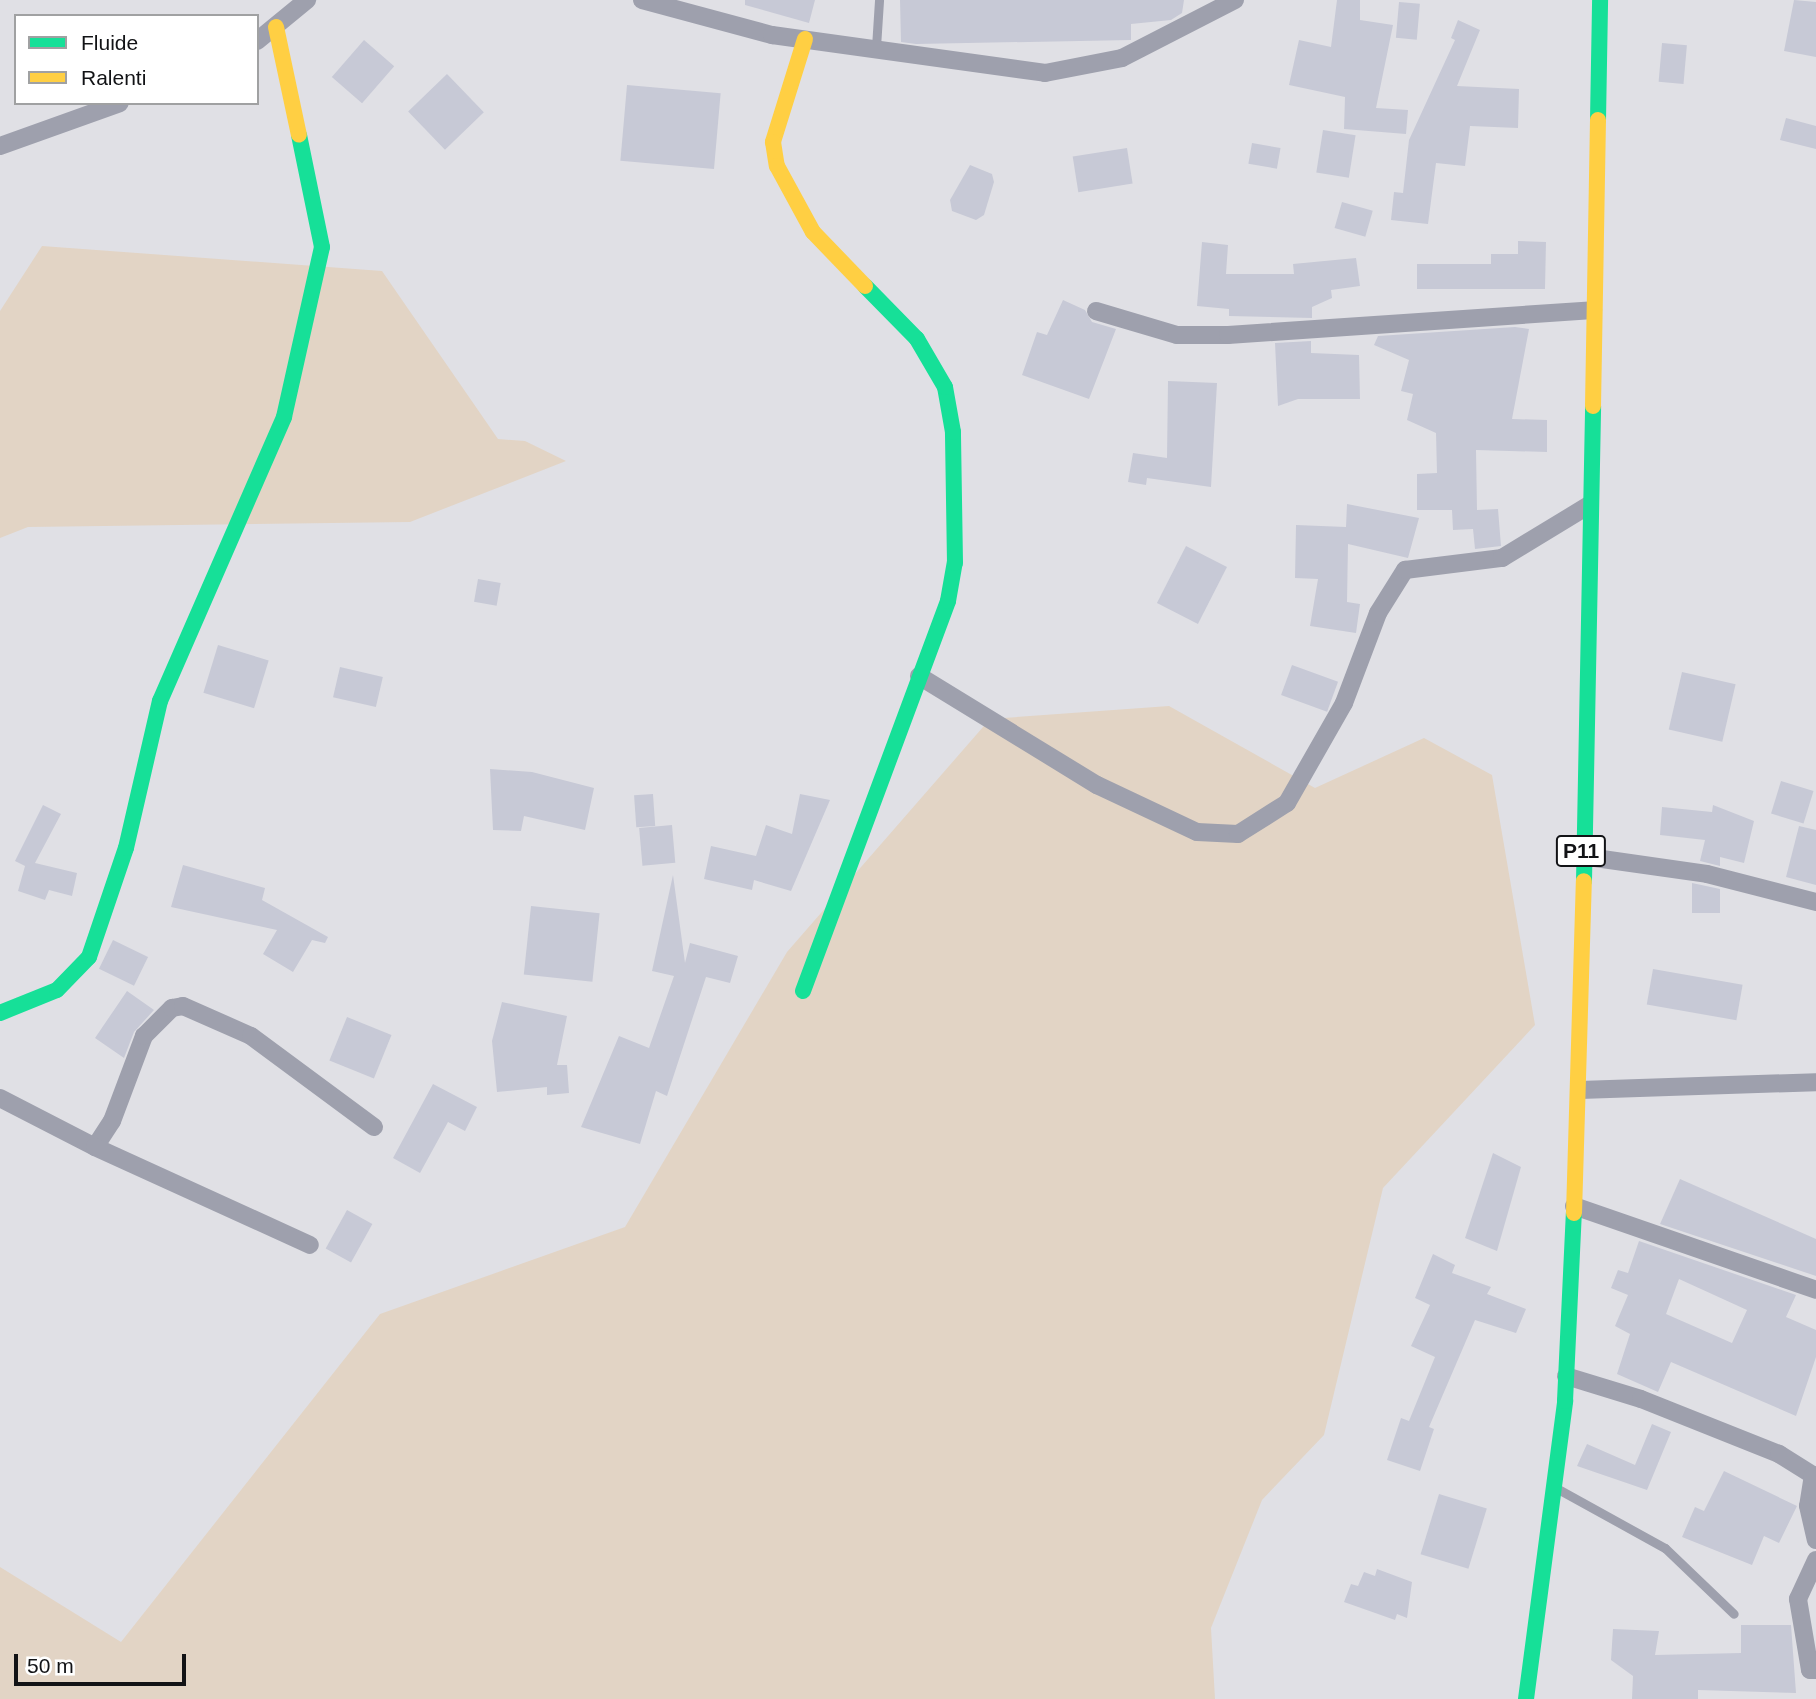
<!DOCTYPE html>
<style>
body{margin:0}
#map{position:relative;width:1816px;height:1699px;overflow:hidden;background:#e0e0e5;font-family:Helvetica,sans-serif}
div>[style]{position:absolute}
.green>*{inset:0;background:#e2d4c5}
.building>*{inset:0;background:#c7c9d6;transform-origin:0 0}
.lane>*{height:9px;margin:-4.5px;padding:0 4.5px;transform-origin:4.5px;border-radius:4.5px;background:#9ea0ad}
.street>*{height:18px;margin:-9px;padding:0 9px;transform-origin:9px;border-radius:9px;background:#9ea0ad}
.fast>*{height:16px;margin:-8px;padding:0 8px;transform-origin:8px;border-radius:8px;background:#16e098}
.slow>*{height:16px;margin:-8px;padding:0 8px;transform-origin:8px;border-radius:8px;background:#ffcf43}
span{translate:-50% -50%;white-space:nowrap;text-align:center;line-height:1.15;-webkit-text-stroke:6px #fff;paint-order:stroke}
.shield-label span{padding:2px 5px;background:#fff;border:2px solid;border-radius:5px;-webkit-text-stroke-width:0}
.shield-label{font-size:21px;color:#121316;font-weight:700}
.legend{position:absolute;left:14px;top:14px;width:245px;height:91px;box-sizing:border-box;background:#fff;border:2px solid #a0a1a2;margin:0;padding:9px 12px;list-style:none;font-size:21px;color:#121316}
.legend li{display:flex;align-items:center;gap:14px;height:35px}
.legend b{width:35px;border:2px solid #a0a1a2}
.scale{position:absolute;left:14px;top:1654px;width:172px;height:32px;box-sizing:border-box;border:4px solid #121316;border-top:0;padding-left:9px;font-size:21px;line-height:24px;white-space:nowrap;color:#121316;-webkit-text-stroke:5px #fff;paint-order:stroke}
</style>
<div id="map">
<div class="green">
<i style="clip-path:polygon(42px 246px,382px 271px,498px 439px,525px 441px,566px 461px,410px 522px,28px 527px,0 538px,0 311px)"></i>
<i style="clip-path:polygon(1169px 706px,1315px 788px,1424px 738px,1492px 775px,1535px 1025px,1383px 1188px,1324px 1435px,1262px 1500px,1211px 1628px,1215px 1699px,0 1699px,0 1567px,121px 1642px,380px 1314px,625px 1227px,787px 952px,990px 719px)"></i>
</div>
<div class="building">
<i style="clip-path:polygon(745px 0,815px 0,809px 23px,745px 5px)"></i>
<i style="clip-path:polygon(900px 0,1184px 0,1182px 13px,1171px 20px,1131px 24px,1131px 40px,916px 44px,901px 42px)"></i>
<i style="clip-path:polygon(1337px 0,1360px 0,1360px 20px,1393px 25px,1376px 108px,1408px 110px,1406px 134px,1344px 129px,1345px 97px,1289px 85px,1299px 40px,1331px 47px)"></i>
<i style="clip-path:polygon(1794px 0,1816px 2px,1816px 57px,1784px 51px)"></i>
<i style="left:1399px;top:2px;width:21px;height:36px;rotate:5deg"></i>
<i style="clip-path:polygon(1458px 20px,1480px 30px,1457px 86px,1519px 89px,1518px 128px,1470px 126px,1465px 166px,1436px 163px,1428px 224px,1391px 220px,1394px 192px,1403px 193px,1409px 140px,1455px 40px,1451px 38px)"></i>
<i style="left:364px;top:40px;width:40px;height:49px;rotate:41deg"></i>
<i style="left:1662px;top:43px;width:25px;height:39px;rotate:5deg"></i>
<i style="left:447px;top:74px;width:53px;height:54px;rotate:46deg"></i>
<i style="left:627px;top:85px;width:94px;height:76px;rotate:5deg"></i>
<i style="clip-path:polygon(1786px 118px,1816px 126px,1816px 149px,1780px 140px)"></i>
<i style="left:1323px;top:130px;width:33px;height:43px;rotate:9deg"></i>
<i style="left:1252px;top:143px;width:29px;height:21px;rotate:10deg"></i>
<i style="left:1127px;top:148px;width:36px;height:55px;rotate:81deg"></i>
<i style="clip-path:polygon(970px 165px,992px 174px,994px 182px,984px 215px,976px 220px,952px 211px,950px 200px)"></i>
<i style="left:1342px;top:202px;width:32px;height:27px;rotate:16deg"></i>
<i style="clip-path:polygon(1518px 241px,1546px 242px,1545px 289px,1417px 289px,1417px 264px,1491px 264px,1491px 254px,1518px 254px)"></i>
<i style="clip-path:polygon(1202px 242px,1228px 245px,1226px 274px,1294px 274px,1293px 264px,1356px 258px,1360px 286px,1331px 290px,1332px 298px,1312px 307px,1312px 318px,1229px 316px,1229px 309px,1197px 306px)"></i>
<i style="clip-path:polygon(1063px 300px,1085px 310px,1092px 322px,1116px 329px,1089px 399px,1022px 375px,1037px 332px,1047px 335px)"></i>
<i style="clip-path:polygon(1515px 327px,1529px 329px,1512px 419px,1547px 420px,1547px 452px,1476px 450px,1477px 510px,1498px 509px,1501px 546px,1475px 549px,1473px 529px,1453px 530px,1452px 510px,1417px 510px,1417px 474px,1437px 473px,1436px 433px,1407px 420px,1413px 394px,1401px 391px,1409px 360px,1374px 345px,1378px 336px)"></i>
<i style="clip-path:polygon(1311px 341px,1311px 353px,1359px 355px,1360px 399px,1298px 399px,1278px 406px,1275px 343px)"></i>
<i style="clip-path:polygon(1168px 381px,1217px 383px,1211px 487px,1147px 478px,1146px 485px,1128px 482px,1133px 453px,1167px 458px)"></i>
<i style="clip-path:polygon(1347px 504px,1419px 518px,1408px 558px,1348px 544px,1347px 602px,1360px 604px,1356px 633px,1310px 626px,1318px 579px,1295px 578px,1296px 525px,1346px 527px)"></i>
<i style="left:1186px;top:546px;width:46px;height:64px;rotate:27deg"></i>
<i style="left:478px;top:579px;width:23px;height:23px;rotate:10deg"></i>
<i style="left:218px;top:645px;width:53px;height:50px;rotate:17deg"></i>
<i style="left:1292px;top:665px;width:49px;height:32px;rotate:20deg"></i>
<i style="left:340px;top:667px;width:44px;height:31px;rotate:13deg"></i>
<i style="left:1682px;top:672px;width:55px;height:59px;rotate:13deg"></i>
<i style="clip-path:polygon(490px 769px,532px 772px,594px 788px,585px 830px,524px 816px,521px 831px,493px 830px)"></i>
<i style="left:1781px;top:781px;width:34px;height:34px;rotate:17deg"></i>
<i style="left:653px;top:794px;width:32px;height:19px;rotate:86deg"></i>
<i style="clip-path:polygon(800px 794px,830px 800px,791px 891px,754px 880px,752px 890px,704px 879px,711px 846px,756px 856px,766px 825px,792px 834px)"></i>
<i style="clip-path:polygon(43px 805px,61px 814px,35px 863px,77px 873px,72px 896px,49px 890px,45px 900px,18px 891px,25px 866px,15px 861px)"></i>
<i style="clip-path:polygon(1713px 805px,1754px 821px,1744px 863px,1720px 857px,1720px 866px,1700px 861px,1705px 840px,1660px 835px,1662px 807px,1712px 812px)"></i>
<i style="left:672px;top:825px;width:38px;height:33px;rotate:85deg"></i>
<i style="clip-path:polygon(1799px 826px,1816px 830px,1816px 885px,1786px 877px)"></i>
<i style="clip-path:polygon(183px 865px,265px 888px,262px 900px,328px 937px,325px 943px,312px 940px,293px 972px,263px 954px,277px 930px,171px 907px)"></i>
<i style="clip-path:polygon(673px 875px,685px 963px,690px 943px,738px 956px,730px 983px,706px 977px,667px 1096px,656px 1091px,640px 1144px,581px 1127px,619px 1036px,649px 1048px,674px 976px,652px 971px)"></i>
<i style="clip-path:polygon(1692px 883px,1720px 889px,1720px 913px,1692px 913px)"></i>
<i style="left:531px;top:906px;width:69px;height:69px;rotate:6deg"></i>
<i style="left:113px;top:940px;width:39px;height:32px;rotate:26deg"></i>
<i style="left:1653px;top:969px;width:91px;height:36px;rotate:10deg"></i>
<i style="clip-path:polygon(127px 991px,154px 1010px,134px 1032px,124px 1058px,95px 1038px)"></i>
<i style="clip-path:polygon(502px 1002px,567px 1016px,557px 1065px,567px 1065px,569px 1093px,547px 1095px,547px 1087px,497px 1092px,492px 1041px)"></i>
<i style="left:347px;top:1017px;width:48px;height:47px;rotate:22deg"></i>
<i style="clip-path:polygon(433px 1084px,477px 1107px,465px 1131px,448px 1122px,420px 1173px,393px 1158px)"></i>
<i style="clip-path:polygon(1493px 1153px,1521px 1167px,1497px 1251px,1465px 1238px)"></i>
<i style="clip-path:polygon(1680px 1179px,1816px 1239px,1816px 1276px,1660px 1224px)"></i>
<i style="left:347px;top:1210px;width:29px;height:44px;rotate:29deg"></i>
<i style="clip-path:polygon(evenodd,1639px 1241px,1796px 1295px,1786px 1317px,1816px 1330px,1816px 1357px,1796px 1416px,1671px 1362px,1658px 1392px,1617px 1374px,1630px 1334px,1615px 1326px,1628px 1295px,1611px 1288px,1618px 1270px,1628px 1273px,1639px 1241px,1679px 1279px,1747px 1310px,1732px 1343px,1666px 1314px,1679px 1279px)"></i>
<i style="clip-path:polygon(1433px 1254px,1455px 1265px,1452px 1273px,1491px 1287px,1487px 1294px,1526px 1309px,1516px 1333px,1475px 1320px,1429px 1427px,1434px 1429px,1420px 1471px,1387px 1460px,1401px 1418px,1409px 1421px,1435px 1357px,1411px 1346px,1430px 1305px,1415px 1298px)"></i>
<i style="clip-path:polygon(1652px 1424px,1671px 1432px,1647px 1490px,1577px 1466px,1587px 1444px,1635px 1465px)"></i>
<i style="clip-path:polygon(1724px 1471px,1797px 1506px,1779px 1543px,1764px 1536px,1752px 1565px,1682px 1537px,1695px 1507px,1704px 1511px)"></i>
<i style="left:1439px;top:1494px;width:50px;height:63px;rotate:17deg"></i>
<i style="clip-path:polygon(1377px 1569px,1412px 1582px,1407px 1618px,1397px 1614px,1395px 1620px,1344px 1602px,1351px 1584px,1358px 1586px,1364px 1572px,1375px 1576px)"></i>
<i style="clip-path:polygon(1741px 1625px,1791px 1625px,1796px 1693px,1698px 1690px,1698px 1699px,1632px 1699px,1633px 1676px,1611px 1660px,1613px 1629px,1659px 1631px,1655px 1655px,1741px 1653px)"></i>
</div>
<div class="lane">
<i style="left:876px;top:47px;width:47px;rotate:-86.3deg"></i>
<i style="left:1558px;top:1489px;width:122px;rotate:28.9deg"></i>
<i style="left:1665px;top:1548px;width:95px;rotate:43.7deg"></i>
</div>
<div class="street">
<i style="left:642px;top:0;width:135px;rotate:15.1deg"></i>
<i style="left:772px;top:35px;width:276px;rotate:7.9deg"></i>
<i style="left:1045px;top:73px;width:78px;rotate:-11deg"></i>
<i style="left:1122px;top:58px;width:127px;rotate:-27.2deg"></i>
<i style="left:257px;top:41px;width:65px;rotate:-39.4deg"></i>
<i style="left:0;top:146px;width:127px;rotate:-19.7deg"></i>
<i style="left:1096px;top:311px;width:84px;rotate:16.5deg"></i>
<i style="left:1177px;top:335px;width:51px"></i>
<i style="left:1228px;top:335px;width:366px;rotate:-3.9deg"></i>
<i style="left:919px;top:676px;width:209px;rotate:31.5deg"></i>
<i style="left:1097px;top:785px;width:110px;rotate:25.2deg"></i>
<i style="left:1197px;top:832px;width:41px;rotate:2.8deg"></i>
<i style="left:1238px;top:834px;width:58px;rotate:-32.3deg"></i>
<i style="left:1287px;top:803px;width:115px;rotate:-60.3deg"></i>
<i style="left:1344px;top:703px;width:96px;rotate:-69.3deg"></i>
<i style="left:1378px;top:613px;width:51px;rotate:-57.9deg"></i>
<i style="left:1405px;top:570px;width:98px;rotate:-7.1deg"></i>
<i style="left:1502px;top:558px;width:102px;rotate:-31.3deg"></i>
<i style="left:1581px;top:856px;width:127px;rotate:8.1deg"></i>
<i style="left:1707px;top:874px;width:113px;rotate:14.4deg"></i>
<i style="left:1580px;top:1090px;width:236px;rotate:-1.9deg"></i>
<i style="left:0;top:1098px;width:107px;rotate:27.3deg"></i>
<i style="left:95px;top:1147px;width:31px;rotate:-57deg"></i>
<i style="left:112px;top:1121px;width:91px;rotate:-69.4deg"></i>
<i style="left:144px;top:1036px;width:40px;rotate:-45deg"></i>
<i style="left:172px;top:1008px;width:11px;rotate:-10deg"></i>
<i style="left:183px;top:1006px;width:74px;rotate:23.8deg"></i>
<i style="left:251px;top:1036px;width:153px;rotate:36.5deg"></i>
<i style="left:95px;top:1147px;width:236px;rotate:24.5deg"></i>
<i style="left:1574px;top:1206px;width:256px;rotate:19.1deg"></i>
<i style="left:1566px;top:1376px;width:78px;rotate:17deg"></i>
<i style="left:1641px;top:1399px;width:149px;rotate:21.7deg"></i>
<i style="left:1779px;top:1454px;width:44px;rotate:31.9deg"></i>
<i style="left:1813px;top:1475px;width:31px;rotate:99deg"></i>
<i style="left:1808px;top:1506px;width:35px;rotate:77deg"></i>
<i style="left:1816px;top:1560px;width:43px;rotate:114.8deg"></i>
<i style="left:1798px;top:1599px;width:72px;rotate:80.4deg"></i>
<i style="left:1810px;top:1670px;width:6px"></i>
</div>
<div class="fast">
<i style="left:1598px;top:120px;width:120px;rotate:-89deg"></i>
<i style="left:1584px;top:881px;width:475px;rotate:-88.9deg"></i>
<i style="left:803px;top:991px;width:416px;rotate:-69.6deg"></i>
<i style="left:948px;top:601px;width:39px;rotate:-80deg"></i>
<i style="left:955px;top:563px;width:131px;rotate:-90.9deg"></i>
<i style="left:953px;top:432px;width:46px;rotate:-100.1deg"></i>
<i style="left:945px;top:387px;width:56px;rotate:-120.3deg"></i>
<i style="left:917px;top:339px;width:74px;rotate:-134.5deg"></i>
<i style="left:0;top:1013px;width:61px;rotate:-22deg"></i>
<i style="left:57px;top:990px;width:46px;rotate:-45.9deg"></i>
<i style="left:89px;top:957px;width:115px;rotate:-71.3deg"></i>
<i style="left:126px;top:848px;width:151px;rotate:-77deg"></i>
<i style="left:160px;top:701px;width:310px;rotate:-66.4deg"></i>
<i style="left:284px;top:417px;width:174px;rotate:-77.4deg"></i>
<i style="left:322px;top:247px;width:114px;rotate:-101.6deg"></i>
<i style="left:1526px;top:1699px;width:301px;rotate:-82.5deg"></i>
<i style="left:1565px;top:1401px;width:188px;rotate:-87.3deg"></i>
</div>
<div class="slow">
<i style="left:276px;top:27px;width:110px;rotate:78deg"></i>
<i style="left:805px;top:39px;width:108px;rotate:107.3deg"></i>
<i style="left:773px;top:142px;width:24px;rotate:81deg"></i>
<i style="left:777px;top:166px;width:75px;rotate:61.4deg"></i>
<i style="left:813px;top:232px;width:75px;rotate:46.1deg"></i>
<i style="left:1593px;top:406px;width:286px;rotate:-89deg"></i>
<i style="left:1574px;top:1213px;width:332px;rotate:-88.3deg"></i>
</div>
<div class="shield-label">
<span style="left:1581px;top:851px">P11</span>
</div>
<ul class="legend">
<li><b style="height:9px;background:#16e098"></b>Fluide</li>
<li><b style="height:9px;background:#ffcf43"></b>Ralenti</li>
</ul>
<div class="scale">50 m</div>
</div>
